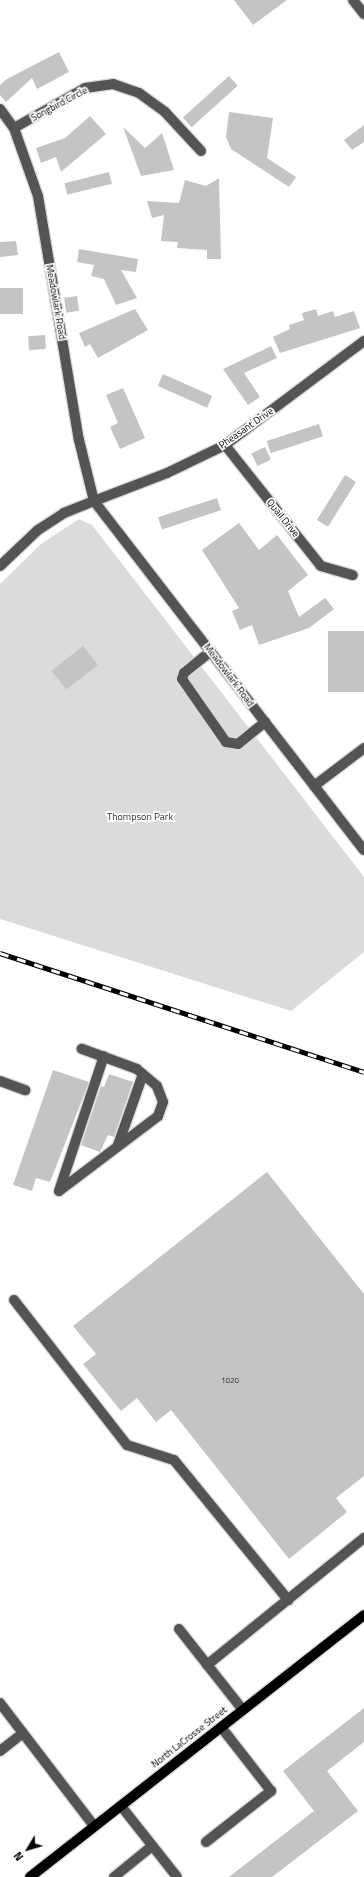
<!DOCTYPE html>
<style>
body{margin:0}
#map{position:relative;width:364px;height:1877px;overflow:hidden;background:#fff;font-family:"Titillium Web",sans-serif}
div>[style]{position:absolute}
.green>*{inset:0;background:#dbdbdb}
.building>*{inset:0;background:#c4c4c4;transform-origin:0 0}
.roads{filter:drop-shadow(1px 0 #dbdbdb) drop-shadow(-1px 0 #dbdbdb) drop-shadow(0 1px #dbdbdb) drop-shadow(0 -1px #dbdbdb)}
.minor>*{height:10px;margin:-5px;padding:0 5px;transform-origin:5px;border-radius:5px;background:#545454}
.major>*{height:10px;margin:-5px;padding:0 5px;transform-origin:5px;border-radius:5px;background:#000}
.rail>*{height:4.5px;margin-top:-2.25px;transform-origin:0;background:repeating-linear-gradient(90deg,#fff 0 9px,#000 0 18px);box-sizing:border-box;border-block:1px solid #000}
span{translate:-50% -50%;white-space:nowrap;text-align:center;line-height:1.15;-webkit-text-stroke:3.5px #fff;paint-order:stroke}
.number-label{font-size:8px;color:#313131}
.number-label span{-webkit-text-stroke-width:0}
.street-label{font-size:10px;color:#000}
.park-label{font-size:10px;color:#323232}
.north{position:absolute;left:8px;top:1829px;width:40px;height:40px;-webkit-text-stroke:3px #fff;paint-order:stroke;rotate:232deg;font-size:11px;font-weight:700;line-height:16px;text-align:center;color:#000}
.north::after{content:'';display:block;margin:auto;width:14px;height:18px;background:#000;clip-path:polygon(50% 0,100% 100%,50% 72%,0 100%)}
</style>
<div id="map">
<div class="green">
<i style="clip-path:polygon(79px 519px,92px 525px,364px 877px,364px 952px,291px 1011px,0 919px,0 584px,41px 544px)"></i>
</div>
<div class="building">
<i style="clip-path:polygon(234px 0,287px 0,253px 25px)"></i>
<i style="clip-path:polygon(59px 52px,69px 72px,37px 89px,32px 78px,6px 102px,0 95px,0 85px,7px 79px)"></i>
<i style="left:229px;top:76px;width:13px;height:62px;rotate:48deg"></i>
<i style="clip-path:polygon(229px 112px,273px 118px,267px 158px,296px 177px,289px 187px,231px 149px,226px 137px)"></i>
<i style="clip-path:polygon(90px 116px,106px 134px,61px 172px,56px 157px,41px 163px,36px 148px,65px 138px)"></i>
<i style="clip-path:polygon(364px 125px,364px 142px,352px 150px,344px 140px)"></i>
<i style="clip-path:polygon(123px 127px,145px 148px,162px 133px,174px 170px,141px 176px)"></i>
<i style="left:109px;top:172px;width:12px;height:46px;rotate:76deg"></i>
<i style="clip-path:polygon(219px 178px,221px 259px,207px 259px,207px 250px,177px 248px,178px 242px,161px 241px,164px 215px,152px 218px,147px 201px,179px 203px,185px 180px,206px 186px)"></i>
<i style="clip-path:polygon(16px 241px,18px 255px,0 257px,0 242px)"></i>
<i style="clip-path:polygon(79px 249px,138px 259px,136px 272px,121px 270px,137px 298px,116px 305px,104px 279px,91px 276px,94px 265px,77px 262px)"></i>
<i style="left:23px;top:288px;width:26px;height:23px;rotate:90deg"></i>
<i style="left:77px;top:296px;width:15px;height:13px;rotate:82deg"></i>
<i style="clip-path:polygon(135px 309px,148px 330px,98px 358px,90px 344px,85px 347px,79px 333px)"></i>
<i style="clip-path:polygon(316px 309px,318px 316px,333px 311px,335px 317px,354px 311px,360px 328px,280px 353px,273px 337px,290px 329px,289px 325px,304px 320px,302px 313px)"></i>
<i style="left:45px;top:335px;width:14px;height:17px;rotate:86deg"></i>
<i style="clip-path:polygon(271px 346px,277px 358px,244px 373px,260px 397px,248px 405px,223px 369px)"></i>
<i style="left:163px;top:374px;width:54px;height:13px;rotate:24deg"></i>
<i style="clip-path:polygon(123px 388px,145px 438px,120px 449px,110px 427px,118px 423px,106px 395px)"></i>
<i style="left:319px;top:424px;width:13px;height:55px;rotate:72deg"></i>
<i style="left:265px;top:447px;width:14px;height:15px;rotate:65deg"></i>
<i style="left:345px;top:475px;width:13px;height:53px;rotate:32deg"></i>
<i style="left:217px;top:498px;width:13px;height:62px;rotate:72deg"></i>
<i style="clip-path:polygon(239px 523px,259px 550px,277px 535px,308px 575px,288px 591px,299px 617px,325px 598px,334px 609px,309px 628px,259px 645px,252px 625px,240px 630px,232px 611px,239px 608px,202px 550px)"></i>
<i style="left:364px;top:631px;width:61px;height:36px;rotate:90deg"></i>
<i style="left:83px;top:646px;width:24px;height:40px;rotate:52deg"></i>
<i style="clip-path:polygon(53px 1070px,89px 1082px,50px 1182px,36px 1178px,32px 1191px,13px 1185px)"></i>
<i style="clip-path:polygon(109px 1074px,133px 1082px,114px 1137px,108px 1135px,100px 1152px,81px 1145px,101px 1086px,104px 1087px)"></i>
<i style="clip-path:polygon(267px 1172px,364px 1294px,364px 1476px,336px 1498px,347px 1512px,289px 1559px,171px 1410px,156px 1422px,137px 1398px,121px 1411px,83px 1364px,96px 1354px,73px 1326px)"></i>
<i style="clip-path:polygon(364px 1708px,364px 1742px,327px 1771px,358px 1811px,272px 1877px,229px 1877px,314px 1811px,283px 1771px)"></i>
</div>
<div class="roads">
<div class="minor">
<i style="left:353px;top:0;width:18px;rotate:52deg"></i>
<i style="left:0;top:109px;width:24px;rotate:54deg"></i>
<i style="left:14px;top:128px;width:72px;rotate:70.6deg"></i>
<i style="left:38px;top:196px;width:247px;rotate:80.5deg"></i>
<i style="left:79px;top:440px;width:63px;rotate:76.2deg"></i>
<i style="left:94px;top:501px;width:78px;rotate:-21deg"></i>
<i style="left:167px;top:473px;width:64px;rotate:-25.8deg"></i>
<i style="left:225px;top:445px;width:174px;rotate:-36.8deg"></i>
<i style="left:14px;top:128px;width:81px;rotate:-29.4deg"></i>
<i style="left:85px;top:88px;width:28px;rotate:-8deg"></i>
<i style="left:113px;top:84px;width:28px;rotate:19deg"></i>
<i style="left:139px;top:93px;width:32px;rotate:36deg"></i>
<i style="left:165px;top:112px;width:53px;rotate:47.3deg"></i>
<i style="left:225px;top:445px;width:154px;rotate:51.6deg"></i>
<i style="left:321px;top:566px;width:33px;rotate:16deg"></i>
<i style="left:0;top:566px;width:52px;rotate:-43.5deg"></i>
<i style="left:38px;top:530px;width:31px;rotate:-33deg"></i>
<i style="left:64px;top:513px;width:32px;rotate:-22deg"></i>
<i style="left:94px;top:501px;width:441px;rotate:52.3deg"></i>
<i style="left:211px;top:651px;width:35px;rotate:141deg"></i>
<i style="left:184px;top:673px;width:6px;rotate:108deg"></i>
<i style="left:182px;top:679px;width:77px;rotate:55.1deg"></i>
<i style="left:226px;top:742px;width:12px;rotate:9deg"></i>
<i style="left:238px;top:744px;width:35px;rotate:-39deg"></i>
<i style="left:314px;top:786px;width:63px;rotate:-37.2deg"></i>
<i style="left:0;top:1081px;width:27px;rotate:20deg"></i>
<i style="left:118px;top:1145px;width:75px;rotate:-70.6deg"></i>
<i style="left:59px;top:1191px;width:124px;rotate:-37.1deg"></i>
<i style="left:158px;top:1116px;width:15px;rotate:-70deg"></i>
<i style="left:163px;top:1102px;width:17px;rotate:-111deg"></i>
<i style="left:157px;top:1086px;width:26px;rotate:-140deg"></i>
<i style="left:137px;top:1069px;width:59px;rotate:-160deg"></i>
<i style="left:59px;top:1191px;width:142px;rotate:-71.6deg"></i>
<i style="left:14px;top:1300px;width:184px;rotate:52.1deg"></i>
<i style="left:127px;top:1445px;width:49px;rotate:17.7deg"></i>
<i style="left:174px;top:1460px;width:181px;rotate:50.8deg"></i>
<i style="left:179px;top:1629px;width:103px;rotate:51.7deg"></i>
<i style="left:207px;top:1665px;width:202px;rotate:-39deg"></i>
<i style="left:0;top:1703px;width:155px;rotate:52.6deg"></i>
<i style="left:0;top:1751px;width:29px;rotate:-38deg"></i>
<i style="left:121px;top:1806px;width:90px;rotate:51.7deg"></i>
<i style="left:206px;top:1842px;width:83px;rotate:-38.1deg"></i>
<i style="left:271px;top:1791px;width:81px;rotate:-128deg"></i>
<i style="left:114px;top:1877px;width:49px;rotate:-39.2deg"></i>
</div>
<div class="major">
<i style="left:30px;top:1877px;width:424px;rotate:-38.1deg"></i>
</div>
</div>
<div class="rail">
<i style="left:0;top:953px;width:383px;rotate:18.1deg"></i>
</div>
<div class="number-label">
<span style="left:230px;top:1381px">1020</span>
</div>
<div class="street-label">
<span style="left:59px;top:104px;rotate:-28deg">Songbird Circle</span>
<span style="left:56px;top:302px;rotate:80deg">Meadowlark Road</span>
<span style="left:246px;top:428px;rotate:-35deg">Pheasant Drive</span>
<span style="left:283px;top:518px;rotate:51deg">Quail Drive</span>
<span style="left:229px;top:675px;rotate:53deg">Meadowlark Road</span>
<span style="left:189px;top:1737px;rotate:-38deg">North LaCrosse Street</span>
</div>
<div class="park-label">
<span style="left:140px;top:817px">Thompson Park</span>
</div>
<div class="north">N</div>
</div>
